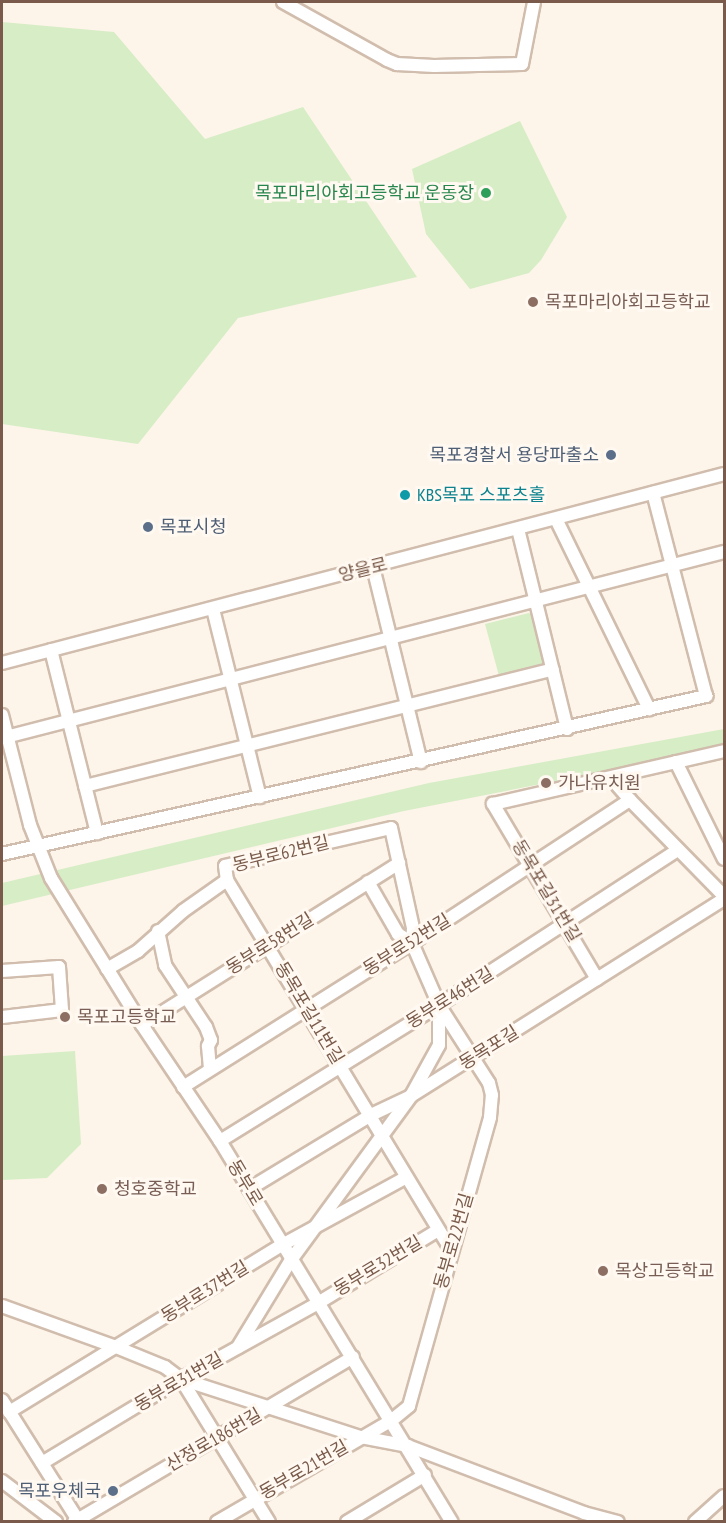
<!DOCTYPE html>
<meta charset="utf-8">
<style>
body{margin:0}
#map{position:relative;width:726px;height:1523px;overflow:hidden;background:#fdf5e9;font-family:"PT Sans Narrow","Noto Sans KR",sans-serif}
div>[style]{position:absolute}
.green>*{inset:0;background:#d6edc6}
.roads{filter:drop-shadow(2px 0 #d1bdad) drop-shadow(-2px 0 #d1bdad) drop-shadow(0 2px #d1bdad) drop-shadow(0 -2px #d1bdad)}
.minor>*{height:12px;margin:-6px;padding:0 6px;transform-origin:6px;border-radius:6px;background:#fff}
.dots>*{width:16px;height:16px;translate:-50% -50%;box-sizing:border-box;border:3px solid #fff9f1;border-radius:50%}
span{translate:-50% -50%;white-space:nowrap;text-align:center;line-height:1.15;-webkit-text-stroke:6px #fff9f1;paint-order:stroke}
.leisure-label{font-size:18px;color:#27864d}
.right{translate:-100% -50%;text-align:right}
.education-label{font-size:18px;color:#785e54}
.left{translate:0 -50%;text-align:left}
.service-label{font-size:18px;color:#4e5e75}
.culture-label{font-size:18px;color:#0d838f}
.street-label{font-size:18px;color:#7a5b4b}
.frame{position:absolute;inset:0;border:3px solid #7a5b4b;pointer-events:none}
</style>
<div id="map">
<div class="green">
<i style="clip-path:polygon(2px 22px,114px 32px,205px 139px,303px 107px,417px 277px,238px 318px,138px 444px,2px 424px)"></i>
<i style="clip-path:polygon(520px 121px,567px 217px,541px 260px,529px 273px,470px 289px,426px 234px,412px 169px)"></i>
<i style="clip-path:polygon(529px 613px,535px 617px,545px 659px,541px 665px,499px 676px,485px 624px)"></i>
<i style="clip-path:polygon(724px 729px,724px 748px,404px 811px,2px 906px,2px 883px,429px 783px)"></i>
<i style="clip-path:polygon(75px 1051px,81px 1144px,47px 1178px,2px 1180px,2px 1056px)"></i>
</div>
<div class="roads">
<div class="minor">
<i style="left:283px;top:2px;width:119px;rotate:29.1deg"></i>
<i style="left:387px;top:60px;width:11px;rotate:22deg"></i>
<i style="left:397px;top:64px;width:37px;rotate:3deg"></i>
<i style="left:434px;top:66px;width:88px;rotate:-1.3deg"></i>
<i style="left:522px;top:64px;width:63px;rotate:-79deg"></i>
<i style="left:556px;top:519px;width:212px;rotate:63.9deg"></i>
<i style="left:518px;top:529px;width:206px;rotate:76.2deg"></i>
<i style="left:373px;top:567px;width:201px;rotate:76.2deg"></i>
<i style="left:213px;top:609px;width:194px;rotate:76deg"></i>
<i style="left:51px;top:650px;width:189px;rotate:75.9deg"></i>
<i style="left:2px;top:663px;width:746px;rotate:-14.67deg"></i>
<i style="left:2px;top:715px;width:114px;rotate:75.7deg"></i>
<i style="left:30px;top:825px;width:57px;rotate:68.4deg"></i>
<i style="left:51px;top:878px;width:173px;rotate:58.2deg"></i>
<i style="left:142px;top:1025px;width:140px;rotate:56.1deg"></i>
<i style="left:220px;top:1141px;width:446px;rotate:58.7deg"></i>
<i style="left:2px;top:738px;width:746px;rotate:-14.45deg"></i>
<i style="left:676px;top:762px;width:108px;rotate:63.7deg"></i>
<i style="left:616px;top:777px;width:9px;rotate:77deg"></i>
<i style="left:618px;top:786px;width:18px;rotate:49deg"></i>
<i style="left:630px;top:800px;width:134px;rotate:45.6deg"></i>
<i style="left:85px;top:786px;width:482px;rotate:-14deg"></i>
<i style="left:2px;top:854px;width:722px;rotate:-12.65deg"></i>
<i style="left:706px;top:696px;width:210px;rotate:-104.6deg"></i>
<i style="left:158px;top:931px;width:35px;rotate:78deg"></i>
<i style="left:165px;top:965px;width:74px;rotate:56.5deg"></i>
<i style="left:206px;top:1027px;width:14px;rotate:69deg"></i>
<i style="left:211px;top:1040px;width:7px;rotate:117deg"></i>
<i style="left:208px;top:1046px;width:23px;rotate:85deg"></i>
<i style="left:412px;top:943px;width:15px;rotate:-86deg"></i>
<i style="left:413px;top:928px;width:102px;rotate:-102.4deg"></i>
<i style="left:391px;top:828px;width:170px;rotate:167.1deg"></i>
<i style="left:225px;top:866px;width:14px;rotate:82deg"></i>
<i style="left:227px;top:880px;width:433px;rotate:58.8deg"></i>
<i style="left:107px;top:969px;width:36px;rotate:-30deg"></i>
<i style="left:138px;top:951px;width:60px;rotate:-41.6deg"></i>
<i style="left:183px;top:911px;width:54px;rotate:-35.2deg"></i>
<i style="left:2px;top:971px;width:57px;rotate:-4deg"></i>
<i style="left:59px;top:967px;width:43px;rotate:86deg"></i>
<i style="left:62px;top:1010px;width:60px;rotate:173.3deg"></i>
<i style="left:597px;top:979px;width:204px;rotate:-120.7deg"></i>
<i style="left:493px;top:804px;width:237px;rotate:-12.9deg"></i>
<i style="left:142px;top:1025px;width:304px;rotate:-32.2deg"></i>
<i style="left:183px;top:1087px;width:271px;rotate:-32.2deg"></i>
<i style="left:412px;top:943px;width:261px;rotate:-33.3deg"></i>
<i style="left:220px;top:1141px;width:258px;rotate:-31.8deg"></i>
<i style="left:439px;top:1005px;width:285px;rotate:-33deg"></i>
<i style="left:249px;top:1189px;width:143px;rotate:-31.2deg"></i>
<i style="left:371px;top:1115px;width:44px;rotate:-25.4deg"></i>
<i style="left:411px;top:1096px;width:370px;rotate:-32.2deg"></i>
<i style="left:2px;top:1306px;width:121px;rotate:19.8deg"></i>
<i style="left:116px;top:1347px;width:53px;rotate:22.2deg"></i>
<i style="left:165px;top:1367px;width:20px;rotate:37deg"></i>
<i style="left:181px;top:1379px;width:189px;rotate:17.9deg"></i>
<i style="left:361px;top:1437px;width:48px;rotate:10.8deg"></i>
<i style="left:408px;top:1446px;width:188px;rotate:20.8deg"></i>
<i style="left:584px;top:1513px;width:35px;rotate:15deg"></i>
<i style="left:238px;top:1347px;width:102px;rotate:-58.7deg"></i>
<i style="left:291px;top:1260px;width:203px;rotate:-53.8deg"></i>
<i style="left:411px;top:1096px;width:58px;rotate:-61.2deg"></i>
<i style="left:439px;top:1045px;width:40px;rotate:-90deg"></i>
<i style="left:181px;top:1379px;width:168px;rotate:58.4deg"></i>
<i style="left:2px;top:1400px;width:144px;rotate:57.7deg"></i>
<i style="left:9px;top:1412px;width:320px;rotate:-31.5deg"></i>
<i style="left:282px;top:1245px;width:140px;rotate:-28.6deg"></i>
<i style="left:42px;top:1463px;width:162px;rotate:-31.1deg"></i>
<i style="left:181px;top:1379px;width:157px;rotate:-29deg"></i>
<i style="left:318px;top:1303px;width:140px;rotate:-31.3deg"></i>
<i style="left:2px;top:1481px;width:68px;rotate:37.2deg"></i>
<i style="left:74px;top:1522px;width:324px;rotate:-30.6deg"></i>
<i style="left:217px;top:1522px;width:203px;rotate:-30.2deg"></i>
<i style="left:392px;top:1420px;width:22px;rotate:-39deg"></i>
<i style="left:409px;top:1406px;width:300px;rotate:-74.3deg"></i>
<i style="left:490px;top:1117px;width:22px;rotate:-85deg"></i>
<i style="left:492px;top:1095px;width:12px;rotate:-104deg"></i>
<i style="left:489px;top:1083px;width:93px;rotate:-122.7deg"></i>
<i style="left:439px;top:1005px;width:68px;rotate:-113.5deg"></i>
<i style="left:412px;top:943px;width:17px;rotate:-147deg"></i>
<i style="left:398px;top:934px;width:60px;rotate:-120deg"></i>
<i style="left:347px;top:1522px;width:91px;rotate:-31.1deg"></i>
<i style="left:695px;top:1522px;width:39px;rotate:-42deg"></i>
</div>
</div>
<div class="dots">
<i style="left:486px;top:193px;background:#2e9e5b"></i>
<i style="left:533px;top:302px;background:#8d6e63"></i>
<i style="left:611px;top:455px;background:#5c6f8a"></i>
<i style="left:405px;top:495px;background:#0f9aa8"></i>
<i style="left:148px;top:527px;background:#5c6f8a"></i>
<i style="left:546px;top:783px;background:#8d6e63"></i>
<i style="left:65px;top:1017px;background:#8d6e63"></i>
<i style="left:102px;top:1189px;background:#8d6e63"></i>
<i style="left:603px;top:1271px;background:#8d6e63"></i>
<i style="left:113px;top:1491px;background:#5c6f8a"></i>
</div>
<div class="leisure-label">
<span class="right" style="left:474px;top:193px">목포마리아회고등학교 운동장</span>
</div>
<div class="education-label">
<span class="left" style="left:545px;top:302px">목포마리아회고등학교</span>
<span class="left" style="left:558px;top:783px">가나유치원</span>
<span class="left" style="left:77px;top:1017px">목포고등학교</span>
<span class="left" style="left:114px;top:1189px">청호중학교</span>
<span class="left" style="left:615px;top:1271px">목상고등학교</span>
</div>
<div class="service-label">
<span class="right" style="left:599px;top:455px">목포경찰서 용당파출소</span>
<span class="left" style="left:160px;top:527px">목포시청</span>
<span class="right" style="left:101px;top:1491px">목포우체국</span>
</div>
<div class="culture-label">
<span class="left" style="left:417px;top:495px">KBS목포 스포츠홀</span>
</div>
<div class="street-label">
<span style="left:363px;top:570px;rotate:-14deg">양을로</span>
<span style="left:281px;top:854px;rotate:-14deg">동부로62번길</span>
<span style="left:546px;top:891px;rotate:59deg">동목포길31번길</span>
<span style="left:270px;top:944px;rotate:-32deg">동부로58번길</span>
<span style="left:407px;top:945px;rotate:-32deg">동부로52번길</span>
<span style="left:450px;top:998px;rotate:-32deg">동부로46번길</span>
<span style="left:309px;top:1013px;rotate:59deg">동목포길11번길</span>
<span style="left:489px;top:1048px;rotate:-32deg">동목포길</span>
<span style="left:245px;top:1183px;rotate:59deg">동부로</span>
<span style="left:454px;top:1241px;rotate:-74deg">동부로22번길</span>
<span style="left:378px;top:1266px;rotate:-31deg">동부로32번길</span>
<span style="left:205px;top:1292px;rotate:-32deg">동부로37번길</span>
<span style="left:179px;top:1382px;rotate:-30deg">동부로31번길</span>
<span style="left:214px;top:1440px;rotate:-30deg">산정로186번길</span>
<span style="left:304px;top:1470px;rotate:-30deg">동부로21번길</span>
</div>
<div class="frame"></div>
</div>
